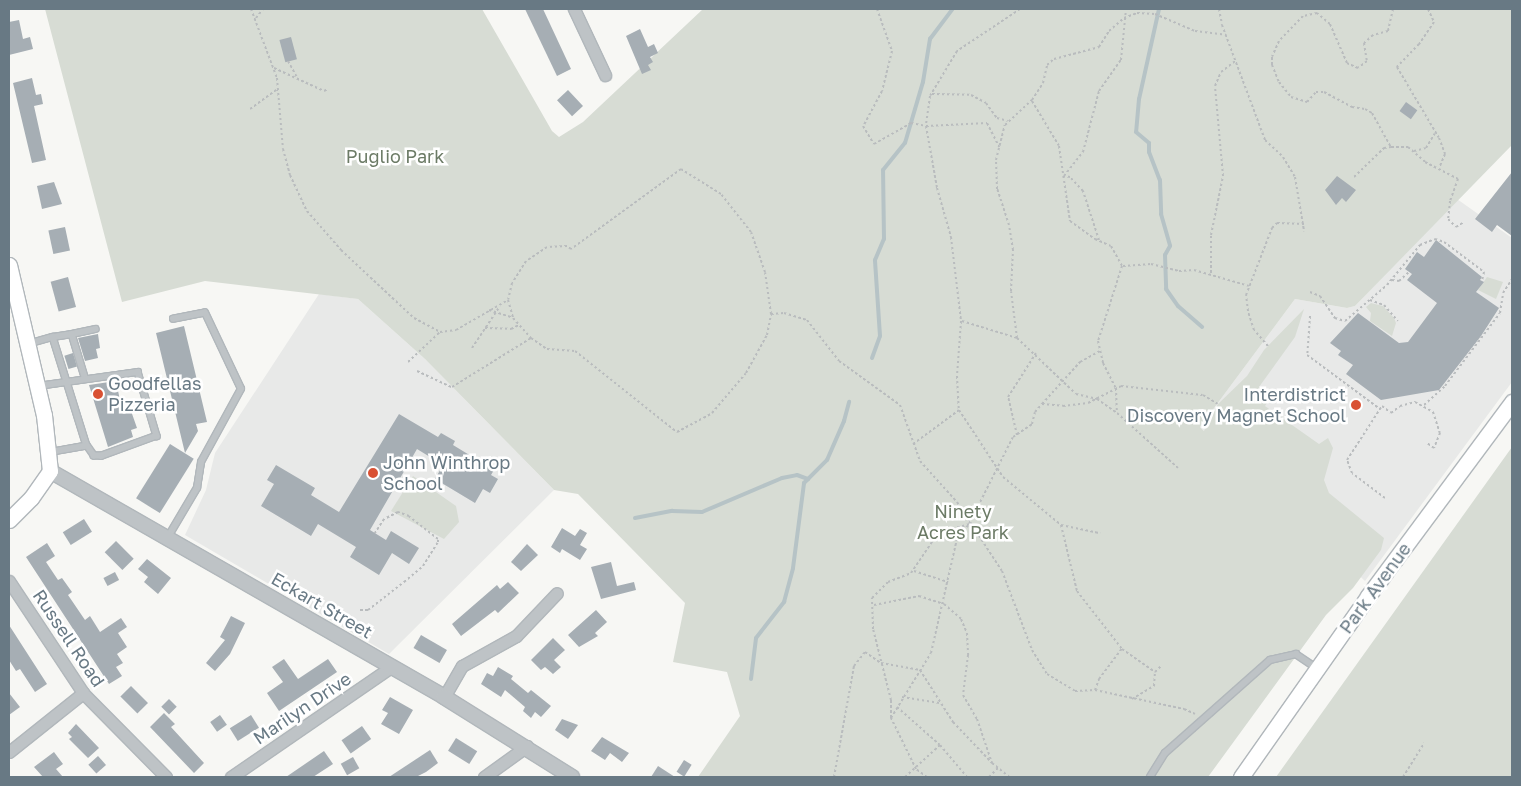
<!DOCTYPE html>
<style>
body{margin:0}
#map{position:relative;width:1521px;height:786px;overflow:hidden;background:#f7f7f4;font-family:"Golos Text",sans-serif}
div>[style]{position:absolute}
.built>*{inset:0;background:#e8e9e8}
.green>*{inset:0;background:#d7dcd4}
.stream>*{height:4px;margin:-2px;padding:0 2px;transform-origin:2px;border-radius:2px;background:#b6c3c6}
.building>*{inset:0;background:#a6aeb4;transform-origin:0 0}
.path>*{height:2px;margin-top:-1px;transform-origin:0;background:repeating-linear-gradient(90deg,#b9bcbe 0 2.5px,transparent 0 5px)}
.roads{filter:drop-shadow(1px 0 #b1b7bb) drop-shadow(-1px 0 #b1b7bb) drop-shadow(0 1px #b1b7bb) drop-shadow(0 -1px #b1b7bb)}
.service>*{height:5.5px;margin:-2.75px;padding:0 2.75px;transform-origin:2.75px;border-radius:2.75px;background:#bec3c6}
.minor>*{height:11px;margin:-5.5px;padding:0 5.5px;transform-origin:5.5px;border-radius:5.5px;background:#bec3c6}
.tertiary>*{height:14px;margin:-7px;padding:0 7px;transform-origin:7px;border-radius:7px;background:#bec3c6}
.secondary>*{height:15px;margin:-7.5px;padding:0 7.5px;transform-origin:7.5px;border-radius:7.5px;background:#fff}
.dots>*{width:14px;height:14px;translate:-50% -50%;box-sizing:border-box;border:2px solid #fff;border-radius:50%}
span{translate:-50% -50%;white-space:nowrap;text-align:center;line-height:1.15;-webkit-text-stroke:5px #fff;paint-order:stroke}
.park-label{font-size:18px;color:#6c7b66}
.poi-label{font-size:18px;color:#687984}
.left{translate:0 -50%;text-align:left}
.right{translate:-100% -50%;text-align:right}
.street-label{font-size:18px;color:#687984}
.frame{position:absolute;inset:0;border:10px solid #687984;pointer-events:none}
</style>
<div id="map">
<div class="built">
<i style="clip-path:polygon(1457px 199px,1512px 238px,1512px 382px,1365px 581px,1200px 427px,1295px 299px,1347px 308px,1355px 306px)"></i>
<i style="clip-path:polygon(319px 294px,358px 299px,425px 359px,554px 490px,389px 654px,185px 535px,206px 490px,215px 453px)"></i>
</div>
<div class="green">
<i style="clip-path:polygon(45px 9px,482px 9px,552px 131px,559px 137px,583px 122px,703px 9px,1512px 9px,1512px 145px,1355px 306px,1347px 308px,1295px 299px,1200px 427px,1204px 431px,1218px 404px,1247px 376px,1264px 350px,1304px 309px,1295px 337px,1259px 387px,1271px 397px,1265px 406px,1319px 444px,1328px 438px,1333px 448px,1324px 480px,1329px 493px,1384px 538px,1381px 550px,1353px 588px,1326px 615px,1208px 777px,698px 777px,740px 716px,727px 672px,673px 662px,685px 603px,578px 494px,554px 490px,425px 359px,358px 299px,205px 281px,122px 302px)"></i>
<i style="clip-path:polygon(1487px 277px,1503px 282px,1496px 299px,1478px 290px)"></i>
<i style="clip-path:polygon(1371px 303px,1383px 306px,1394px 318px,1396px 323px,1392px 336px,1370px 321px,1371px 313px,1366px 307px)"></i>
<i style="clip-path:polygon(1512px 447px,1512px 777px,1275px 777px,1276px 777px)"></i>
<i style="clip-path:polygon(413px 476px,456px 506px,459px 522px,444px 539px,391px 511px)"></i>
</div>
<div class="stream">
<i style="left:1159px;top:9px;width:92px;rotate:102.5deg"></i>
<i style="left:1139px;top:99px;width:33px;rotate:95deg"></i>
<i style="left:1136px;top:132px;width:17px;rotate:40deg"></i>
<i style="left:1149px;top:143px;width:9px;rotate:90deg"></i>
<i style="left:1149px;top:152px;width:30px;rotate:69deg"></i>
<i style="left:1160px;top:180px;width:34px;rotate:88deg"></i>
<i style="left:1161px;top:214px;width:33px;rotate:74deg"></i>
<i style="left:1170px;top:246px;width:10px;rotate:119deg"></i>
<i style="left:1165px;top:255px;width:34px;rotate:88deg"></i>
<i style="left:1166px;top:289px;width:21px;rotate:55deg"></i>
<i style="left:1178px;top:306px;width:32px;rotate:41deg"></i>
<i style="left:872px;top:358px;width:23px;rotate:-70deg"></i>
<i style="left:880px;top:336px;width:76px;rotate:-93.8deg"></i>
<i style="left:875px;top:260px;width:23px;rotate:-67deg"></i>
<i style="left:884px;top:239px;width:69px;rotate:-90.8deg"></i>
<i style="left:883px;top:170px;width:35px;rotate:-51deg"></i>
<i style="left:905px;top:143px;width:64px;rotate:-73.6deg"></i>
<i style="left:923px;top:82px;width:44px;rotate:-80.8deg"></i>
<i style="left:930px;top:39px;width:38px;rotate:-53deg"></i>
<i style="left:635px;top:518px;width:38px;rotate:-11deg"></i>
<i style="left:672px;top:511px;width:30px;rotate:2deg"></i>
<i style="left:702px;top:512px;width:87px;rotate:-23deg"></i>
<i style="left:782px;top:478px;width:15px;rotate:-11deg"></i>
<i style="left:797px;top:475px;width:12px;rotate:20deg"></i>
<i style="left:751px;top:679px;width:41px;rotate:-83deg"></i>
<i style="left:756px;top:638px;width:46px;rotate:-52.1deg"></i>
<i style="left:784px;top:602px;width:35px;rotate:-75deg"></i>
<i style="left:793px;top:568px;width:86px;rotate:-82.6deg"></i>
<i style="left:804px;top:483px;width:33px;rotate:-45deg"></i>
<i style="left:827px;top:460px;width:43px;rotate:-66.4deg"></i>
<i style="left:844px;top:421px;width:20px;rotate:-75deg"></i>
</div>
<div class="building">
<i style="clip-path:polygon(525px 9px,543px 9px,571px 69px,557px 76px)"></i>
<i style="clip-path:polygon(19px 20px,23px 39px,30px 37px,33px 49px,9px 55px,9px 22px)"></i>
<i style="clip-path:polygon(640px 29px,648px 47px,654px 44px,658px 53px,650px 57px,653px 62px,648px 65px,651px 70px,642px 74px,626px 36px)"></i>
<i style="left:291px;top:37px;width:23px;height:12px;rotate:75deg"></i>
<i style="clip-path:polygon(32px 78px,36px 95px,41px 94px,43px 104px,34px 106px,46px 160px,32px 163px,13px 83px)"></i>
<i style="left:568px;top:90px;width:22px;height:15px;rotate:47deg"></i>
<i style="left:1406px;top:102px;width:14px;height:11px;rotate:36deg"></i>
<i style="clip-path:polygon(1512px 172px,1512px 236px,1497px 225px,1492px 232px,1475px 219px)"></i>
<i style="clip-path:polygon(1337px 176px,1356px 190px,1346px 202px,1342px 198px,1336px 205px,1325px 190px)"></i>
<i style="clip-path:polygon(54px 182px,62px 204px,42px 209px,37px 186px)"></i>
<i style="left:65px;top:227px;width:24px;height:17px;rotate:78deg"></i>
<i style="clip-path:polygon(1436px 240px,1482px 277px,1480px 280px,1484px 282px,1476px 292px,1499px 308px,1481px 336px,1439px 390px,1381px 400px,1346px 374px,1353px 365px,1338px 355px,1341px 351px,1330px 343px,1358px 313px,1399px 343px,1408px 342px,1437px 303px,1407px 280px,1412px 274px,1405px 269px,1417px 252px,1424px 257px)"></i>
<i style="left:68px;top:277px;width:31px;height:18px;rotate:75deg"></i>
<i style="clip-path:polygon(184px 326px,207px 422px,196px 424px,198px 431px,185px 453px,156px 333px)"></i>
<i style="clip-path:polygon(98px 334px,100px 348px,96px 349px,98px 358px,85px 361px,78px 338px)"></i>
<i style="left:73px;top:353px;width:14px;height:9px;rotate:73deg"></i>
<i style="clip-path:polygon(116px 381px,122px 410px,130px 408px,137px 428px,131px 430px,133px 437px,108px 447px,89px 385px)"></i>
<i style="clip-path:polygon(399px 414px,438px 437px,441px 433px,455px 441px,453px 445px,494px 470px,491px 475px,498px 479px,490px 493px,483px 489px,475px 503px,435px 479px,443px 465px,417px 449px,370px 530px,386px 540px,391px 531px,419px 548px,409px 564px,392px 553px,379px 575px,350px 557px,356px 547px,318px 524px,311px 536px,261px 506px,274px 484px,267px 480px,276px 465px,315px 488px,311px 495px,339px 512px)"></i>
<i style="left:170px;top:444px;width:28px;height:64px;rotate:32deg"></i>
<i style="left:84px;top:519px;width:15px;height:25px;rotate:58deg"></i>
<i style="clip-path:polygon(562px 528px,575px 536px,580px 529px,587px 533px,580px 545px,587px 549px,580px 560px,562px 549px,560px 553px,551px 547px)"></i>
<i style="left:116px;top:541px;width:25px;height:16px;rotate:45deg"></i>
<i style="clip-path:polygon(47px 543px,55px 556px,46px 562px,58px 580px,62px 578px,72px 592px,68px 595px,85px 620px,90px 616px,100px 632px,121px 618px,127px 627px,118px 633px,127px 647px,117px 654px,123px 663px,116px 667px,122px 676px,109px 684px,26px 557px)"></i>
<i style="clip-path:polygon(527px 544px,538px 555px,521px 571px,511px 562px)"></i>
<i style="clip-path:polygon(147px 559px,171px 578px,158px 594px,144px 582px,148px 577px,138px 569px)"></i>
<i style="clip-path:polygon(611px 562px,617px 586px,634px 582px,636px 590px,601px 599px,591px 567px)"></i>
<i style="left:115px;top:572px;width:9px;height:13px;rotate:63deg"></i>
<i style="clip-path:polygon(508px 582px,519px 593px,498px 613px,495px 610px,461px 636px,452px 624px,497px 585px,500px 589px)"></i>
<i style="clip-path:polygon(596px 610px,607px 622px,595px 633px,598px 636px,579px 647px,568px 635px)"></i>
<i style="clip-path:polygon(231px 616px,245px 623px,230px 654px,215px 671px,206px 663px,225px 640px,220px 637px)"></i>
<i style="clip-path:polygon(9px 625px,47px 684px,35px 692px,20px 669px,16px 671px,9px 660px)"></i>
<i style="left:421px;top:635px;width:30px;height:15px;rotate:30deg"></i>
<i style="clip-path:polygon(553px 638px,565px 650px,554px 660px,561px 667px,553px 674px,545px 667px,541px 670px,531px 660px)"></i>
<i style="clip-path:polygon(284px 659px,298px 679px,328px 659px,337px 672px,279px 711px,267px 693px,283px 682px,272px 667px)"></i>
<i style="clip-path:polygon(498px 667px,513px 676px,511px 679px,528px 693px,531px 690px,551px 706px,541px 717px,535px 712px,531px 718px,523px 711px,525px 707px,505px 690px,501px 697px,481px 684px,487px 673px,493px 676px)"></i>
<i style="left:131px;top:686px;width:24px;height:15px;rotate:45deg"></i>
<i style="clip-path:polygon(9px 693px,20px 707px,9px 715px)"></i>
<i style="clip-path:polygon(390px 697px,413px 710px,399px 734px,381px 724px,388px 713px,382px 710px)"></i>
<i style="left:169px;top:699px;width:11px;height:11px;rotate:45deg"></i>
<i style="clip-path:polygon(164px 713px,175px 724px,171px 727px,204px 763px,194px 773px,150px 727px)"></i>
<i style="left:220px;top:715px;width:12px;height:12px;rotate:55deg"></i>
<i style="left:251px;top:715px;width:15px;height:25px;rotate:58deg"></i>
<i style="clip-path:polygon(562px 719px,578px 725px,568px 739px,555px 730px)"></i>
<i style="clip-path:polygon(76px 724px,99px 748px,88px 758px,69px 739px,72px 737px,68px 733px)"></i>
<i style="left:362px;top:726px;width:16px;height:25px;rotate:55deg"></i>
<i style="clip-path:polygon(602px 737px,629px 753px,622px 762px,610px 753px,605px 760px,591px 751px)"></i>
<i style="left:456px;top:738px;width:25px;height:15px;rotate:32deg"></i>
<i style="clip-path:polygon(430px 750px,438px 763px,426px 772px,416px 777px,389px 777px)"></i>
<i style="clip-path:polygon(324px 751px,333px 764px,313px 777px,286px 777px)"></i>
<i style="clip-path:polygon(54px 752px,63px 764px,56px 769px,63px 777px,43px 777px,34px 767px)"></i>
<i style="left:98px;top:756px;width:12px;height:13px;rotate:48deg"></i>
<i style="left:353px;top:757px;width:13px;height:14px;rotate:61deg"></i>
<i style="left:684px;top:760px;width:9px;height:14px;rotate:32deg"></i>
<i style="clip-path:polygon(658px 766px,675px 777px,651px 777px)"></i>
</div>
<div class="path">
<i style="left:251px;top:9px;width:74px;rotate:69.4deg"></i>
<i style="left:277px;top:78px;width:71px;rotate:85.2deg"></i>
<i style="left:283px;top:149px;width:27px;rotate:75deg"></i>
<i style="left:290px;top:175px;width:40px;rotate:65deg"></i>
<i style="left:307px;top:211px;width:52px;rotate:48.9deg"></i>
<i style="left:341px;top:250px;width:100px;rotate:43deg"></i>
<i style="left:414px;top:318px;width:30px;rotate:28deg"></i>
<i style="left:440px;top:332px;width:16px;rotate:-7deg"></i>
<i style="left:456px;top:330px;width:60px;rotate:-30deg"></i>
<i style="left:877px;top:9px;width:45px;rotate:70.3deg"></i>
<i style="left:892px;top:51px;width:41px;rotate:104deg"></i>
<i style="left:882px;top:91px;width:40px;rotate:118deg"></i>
<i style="left:863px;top:126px;width:21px;rotate:59deg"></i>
<i style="left:874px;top:144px;width:43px;rotate:-29.6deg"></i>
<i style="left:911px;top:123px;width:15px;rotate:11deg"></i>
<i style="left:926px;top:126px;width:61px;rotate:-2.8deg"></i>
<i style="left:987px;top:123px;width:27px;rotate:63deg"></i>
<i style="left:1020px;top:9px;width:76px;rotate:146.3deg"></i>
<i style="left:957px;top:51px;width:52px;rotate:121deg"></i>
<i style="left:930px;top:96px;width:30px;rotate:98deg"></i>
<i style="left:926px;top:126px;width:63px;rotate:79.9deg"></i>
<i style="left:937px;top:188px;width:51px;rotate:74.1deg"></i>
<i style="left:951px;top:237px;width:85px;rotate:83.2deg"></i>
<i style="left:961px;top:321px;width:55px;rotate:94.2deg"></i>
<i style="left:957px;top:376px;width:34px;rotate:87deg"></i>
<i style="left:959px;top:410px;width:80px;rotate:56.7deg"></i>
<i style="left:1003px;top:477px;width:75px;rotate:39.6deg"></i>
<i style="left:1061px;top:525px;width:40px;rotate:12deg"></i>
<i style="left:1219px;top:9px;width:16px;rotate:79deg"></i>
<i style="left:1222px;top:25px;width:123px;rotate:69.5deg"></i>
<i style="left:1265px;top:140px;width:25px;rotate:43deg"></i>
<i style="left:1283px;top:157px;width:23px;rotate:59deg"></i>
<i style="left:1295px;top:177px;width:55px;rotate:80.5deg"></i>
<i style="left:1393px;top:9px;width:23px;rotate:103deg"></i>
<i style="left:1388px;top:31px;width:16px;rotate:165deg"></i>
<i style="left:1373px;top:35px;width:12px;rotate:138deg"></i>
<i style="left:1364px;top:43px;width:18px;rotate:81deg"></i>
<i style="left:1367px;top:61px;width:11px;rotate:142deg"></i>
<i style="left:1358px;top:68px;width:12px;rotate:-156deg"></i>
<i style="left:1347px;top:63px;width:43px;rotate:-113.6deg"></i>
<i style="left:1330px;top:24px;width:17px;rotate:-140deg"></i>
<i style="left:1317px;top:13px;width:14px;rotate:168deg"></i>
<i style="left:1303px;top:16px;width:35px;rotate:134deg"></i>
<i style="left:1279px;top:41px;width:17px;rotate:114deg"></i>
<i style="left:1272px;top:57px;width:8px;rotate:90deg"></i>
<i style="left:1272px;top:65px;width:18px;rotate:68deg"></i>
<i style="left:1279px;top:82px;width:19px;rotate:51deg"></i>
<i style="left:1291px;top:97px;width:17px;rotate:17deg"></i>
<i style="left:1307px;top:102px;width:13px;rotate:-48deg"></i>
<i style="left:1316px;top:92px;width:8px"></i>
<i style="left:1324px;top:92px;width:32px;rotate:28deg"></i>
<i style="left:1352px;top:107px;width:13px;rotate:9deg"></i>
<i style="left:1365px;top:109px;width:8px;rotate:30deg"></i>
<i style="left:1372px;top:113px;width:39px;rotate:61deg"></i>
<i style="left:1391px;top:147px;width:17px"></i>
<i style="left:1408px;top:147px;width:23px;rotate:41deg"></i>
<i style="left:1425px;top:162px;width:37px;rotate:27deg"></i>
<i style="left:1458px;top:179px;width:23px;rotate:110deg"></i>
<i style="left:1450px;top:201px;width:18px;rotate:96deg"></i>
<i style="left:1448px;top:219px;width:11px;rotate:45deg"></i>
<i style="left:1456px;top:227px;width:9px;rotate:-32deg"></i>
<i style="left:1428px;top:9px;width:14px;rotate:65deg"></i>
<i style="left:1434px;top:22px;width:27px;rotate:124deg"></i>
<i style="left:1419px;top:44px;width:32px;rotate:134deg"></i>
<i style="left:1397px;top:67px;width:82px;rotate:59.4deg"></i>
<i style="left:1439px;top:138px;width:17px;rotate:69deg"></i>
<i style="left:1445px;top:154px;width:15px;rotate:113deg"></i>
<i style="left:256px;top:18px;width:11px;rotate:-52deg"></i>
<i style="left:288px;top:61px;width:21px;rotate:61deg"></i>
<i style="left:274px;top:68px;width:55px;rotate:24.7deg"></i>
<i style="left:324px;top:91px;width:4px;rotate:-27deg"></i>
<i style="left:932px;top:94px;width:39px;rotate:1deg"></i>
<i style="left:971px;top:95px;width:17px;rotate:28deg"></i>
<i style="left:986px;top:103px;width:19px;rotate:54deg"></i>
<i style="left:997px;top:118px;width:11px;rotate:15deg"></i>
<i style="left:1032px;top:101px;width:52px;rotate:59deg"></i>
<i style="left:1059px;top:146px;width:76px;rotate:81.7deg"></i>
<i style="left:1070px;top:221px;width:31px;rotate:36deg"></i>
<i style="left:1095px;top:239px;width:17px;rotate:24deg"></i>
<i style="left:1111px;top:246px;width:23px;rotate:61deg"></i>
<i style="left:1122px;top:266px;width:79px;rotate:107.7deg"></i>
<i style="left:1098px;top:341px;width:23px;rotate:77deg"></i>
<i style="left:1103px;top:363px;width:28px;rotate:63deg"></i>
<i style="left:1116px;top:388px;width:25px;rotate:88deg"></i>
<i style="left:250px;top:109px;width:34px;rotate:-36deg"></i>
<i style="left:1414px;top:151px;width:12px;rotate:-14deg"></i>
<i style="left:1426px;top:148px;width:17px;rotate:-59deg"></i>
<i style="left:1354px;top:177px;width:42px;rotate:-44deg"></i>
<i style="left:1384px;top:148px;width:7px;rotate:-8deg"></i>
<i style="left:1099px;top:240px;width:52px;rotate:-108.1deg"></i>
<i style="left:1083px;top:191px;width:19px;rotate:-133deg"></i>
<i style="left:1070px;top:177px;width:6px;rotate:-171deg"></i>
<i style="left:1064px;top:176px;width:31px;rotate:-52deg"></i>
<i style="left:1083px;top:152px;width:63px;rotate:-75.3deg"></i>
<i style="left:1099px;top:91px;width:38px;rotate:-55deg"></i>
<i style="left:1121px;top:60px;width:51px;rotate:-84.4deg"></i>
<i style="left:1123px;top:266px;width:28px;rotate:-4deg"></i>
<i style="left:1151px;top:264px;width:29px;rotate:14deg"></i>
<i style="left:1179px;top:271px;width:15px;rotate:-4deg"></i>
<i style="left:1194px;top:270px;width:57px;rotate:16.2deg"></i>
<i style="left:1211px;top:273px;width:38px;rotate:-90deg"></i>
<i style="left:1211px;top:235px;width:60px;rotate:-78.5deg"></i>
<i style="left:1223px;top:176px;width:90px;rotate:-95.1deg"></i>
<i style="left:1215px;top:86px;width:15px;rotate:-67deg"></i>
<i style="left:1221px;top:72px;width:18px;rotate:-38deg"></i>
<i style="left:1392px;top:280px;width:7px;rotate:8deg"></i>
<i style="left:1399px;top:281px;width:13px;rotate:-42deg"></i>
<i style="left:1310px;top:292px;width:11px;rotate:22deg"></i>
<i style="left:1320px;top:296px;width:27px;rotate:56deg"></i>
<i style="left:1335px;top:318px;width:10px;rotate:17deg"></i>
<i style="left:1345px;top:321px;width:55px;rotate:-40.6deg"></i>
<i style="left:1387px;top:285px;width:52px;rotate:-50.5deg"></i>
<i style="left:1420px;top:245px;width:16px;rotate:-22deg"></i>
<i style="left:1435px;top:239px;width:9px;rotate:18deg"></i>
<i style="left:1444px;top:242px;width:50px;rotate:36.9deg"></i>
<i style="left:1484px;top:272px;width:9px;rotate:103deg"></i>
<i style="left:1370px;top:300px;width:15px;rotate:20deg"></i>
<i style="left:1384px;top:305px;width:21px;rotate:49deg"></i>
<i style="left:489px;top:310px;width:25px;rotate:18deg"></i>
<i style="left:771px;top:314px;width:42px;rotate:-98.1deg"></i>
<i style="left:765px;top:272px;width:42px;rotate:-109.3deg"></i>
<i style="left:751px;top:232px;width:48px;rotate:-128.3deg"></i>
<i style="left:721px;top:194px;width:47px;rotate:-148deg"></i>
<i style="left:681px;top:169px;width:136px;rotate:144deg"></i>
<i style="left:571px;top:249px;width:5px;rotate:-143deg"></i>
<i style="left:567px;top:246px;width:20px;rotate:177deg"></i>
<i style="left:547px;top:247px;width:25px;rotate:146deg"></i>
<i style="left:526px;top:261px;width:26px;rotate:122deg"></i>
<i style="left:512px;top:283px;width:17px;rotate:103deg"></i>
<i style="left:508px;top:300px;width:19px;rotate:74deg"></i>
<i style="left:513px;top:318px;width:27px;rotate:48deg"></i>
<i style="left:531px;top:338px;width:19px;rotate:35deg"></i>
<i style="left:547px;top:349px;width:28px;rotate:4deg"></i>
<i style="left:575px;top:351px;width:130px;rotate:38.5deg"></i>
<i style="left:677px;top:432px;width:40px;rotate:-28deg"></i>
<i style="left:712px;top:413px;width:52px;rotate:-49.6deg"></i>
<i style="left:746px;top:373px;width:43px;rotate:-61.1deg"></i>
<i style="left:767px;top:335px;width:21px;rotate:-79deg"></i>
<i style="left:771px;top:314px;width:13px;rotate:-4deg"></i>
<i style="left:784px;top:313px;width:24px;rotate:17deg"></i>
<i style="left:807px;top:320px;width:52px;rotate:52deg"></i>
<i style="left:839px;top:361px;width:75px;rotate:35.8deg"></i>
<i style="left:900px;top:405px;width:59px;rotate:70.3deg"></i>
<i style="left:920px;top:461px;width:55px;rotate:47.9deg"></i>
<i style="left:957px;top:502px;width:82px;rotate:56.9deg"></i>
<i style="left:1002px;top:571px;width:85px;rotate:69.2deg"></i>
<i style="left:1032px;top:650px;width:28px;rotate:58deg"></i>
<i style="left:1047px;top:674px;width:33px;rotate:31deg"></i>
<i style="left:1075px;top:691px;width:20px;rotate:-3deg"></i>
<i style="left:1095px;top:690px;width:91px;rotate:12.1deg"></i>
<i style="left:1184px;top:709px;width:12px;rotate:24deg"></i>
<i style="left:1310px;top:316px;width:39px;rotate:94deg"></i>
<i style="left:1307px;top:355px;width:91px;rotate:36.5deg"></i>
<i style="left:962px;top:321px;width:58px;rotate:17.2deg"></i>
<i style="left:1017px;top:338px;width:47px;rotate:-97.3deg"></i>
<i style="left:1011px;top:291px;width:41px;rotate:-87.2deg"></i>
<i style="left:1013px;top:250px;width:25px;rotate:-99deg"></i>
<i style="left:1009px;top:225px;width:38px;rotate:-108deg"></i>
<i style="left:997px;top:189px;width:29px;rotate:-92deg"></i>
<i style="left:996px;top:160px;width:36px;rotate:-76deg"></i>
<i style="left:1005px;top:125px;width:37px;rotate:-43deg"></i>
<i style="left:1032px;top:100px;width:20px;rotate:-57deg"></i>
<i style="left:1043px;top:83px;width:18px;rotate:-77deg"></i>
<i style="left:1047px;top:65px;width:9px;rotate:-41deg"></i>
<i style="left:1054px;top:59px;width:47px;rotate:-14.9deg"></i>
<i style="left:1099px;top:47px;width:19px;rotate:-58deg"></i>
<i style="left:1109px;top:31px;width:20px;rotate:-41deg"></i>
<i style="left:1124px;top:18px;width:14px;rotate:-21deg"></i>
<i style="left:1137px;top:13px;width:18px;rotate:3deg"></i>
<i style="left:1155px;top:14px;width:43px;rotate:23deg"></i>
<i style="left:1195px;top:31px;width:31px;rotate:7deg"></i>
<i style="left:485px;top:328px;width:26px;rotate:2deg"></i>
<i style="left:511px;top:329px;width:9px;rotate:-27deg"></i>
<i style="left:1017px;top:338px;width:81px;rotate:43.5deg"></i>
<i style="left:1076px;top:394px;width:22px;rotate:13deg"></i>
<i style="left:1097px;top:399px;width:24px;rotate:35deg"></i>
<i style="left:1117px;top:413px;width:82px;rotate:42deg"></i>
<i style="left:1268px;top:346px;width:21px;rotate:-131deg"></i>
<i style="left:1254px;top:330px;width:20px;rotate:-108deg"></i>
<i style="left:1248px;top:311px;width:16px;rotate:-97deg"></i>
<i style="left:1246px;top:295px;width:72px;rotate:-68.8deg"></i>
<i style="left:1272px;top:228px;width:7px;rotate:-45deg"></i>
<i style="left:1277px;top:223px;width:27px;rotate:2deg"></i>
<i style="left:472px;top:348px;width:50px;rotate:-56.3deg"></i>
<i style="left:408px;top:362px;width:44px;rotate:-43.2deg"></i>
<i style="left:417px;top:371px;width:38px;rotate:25deg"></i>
<i style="left:452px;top:387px;width:93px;rotate:-31.8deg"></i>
<i style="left:1042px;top:404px;width:57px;rotate:-47.9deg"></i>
<i style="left:1080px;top:362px;width:23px;rotate:-29deg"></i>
<i style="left:1424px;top:405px;width:28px;rotate:-42deg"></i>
<i style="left:1445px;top:386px;width:91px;rotate:-53deg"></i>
<i style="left:1500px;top:313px;width:20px;rotate:-81deg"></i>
<i style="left:1503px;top:293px;width:17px;rotate:-57deg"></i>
<i style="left:1017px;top:435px;width:39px;rotate:-103deg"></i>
<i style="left:1008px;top:397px;width:52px;rotate:-57.5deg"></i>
<i style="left:913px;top:444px;width:57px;rotate:-36.5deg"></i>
<i style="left:1385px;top:498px;width:41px;rotate:-142.9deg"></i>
<i style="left:1352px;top:473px;width:14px;rotate:-111deg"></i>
<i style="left:1347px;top:460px;width:64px;rotate:-57.1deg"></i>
<i style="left:1382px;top:406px;width:11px;rotate:38deg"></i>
<i style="left:1391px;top:413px;width:11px;rotate:-38deg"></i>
<i style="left:1400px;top:406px;width:16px;rotate:-15deg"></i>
<i style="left:1415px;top:402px;width:21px;rotate:29deg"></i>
<i style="left:1433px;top:412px;width:22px;rotate:72deg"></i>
<i style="left:1440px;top:433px;width:16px;rotate:112deg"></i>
<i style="left:1434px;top:448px;width:9px;rotate:-144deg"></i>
<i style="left:1061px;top:525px;width:68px;rotate:76.4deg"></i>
<i style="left:1077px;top:591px;width:73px;rotate:52.2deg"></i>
<i style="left:1122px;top:649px;width:40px;rotate:34.9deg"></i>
<i style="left:914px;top:571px;width:36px;rotate:18deg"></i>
<i style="left:874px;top:605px;width:46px;rotate:-11.3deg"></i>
<i style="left:919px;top:596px;width:26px;rotate:18deg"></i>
<i style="left:944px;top:604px;width:23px;rotate:41deg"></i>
<i style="left:961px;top:619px;width:15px;rotate:67deg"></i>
<i style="left:967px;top:633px;width:22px;rotate:87deg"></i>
<i style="left:968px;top:655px;width:40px;rotate:97.1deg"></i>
<i style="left:963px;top:695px;width:28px;rotate:60deg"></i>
<i style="left:977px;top:719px;width:46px;rotate:71.2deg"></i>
<i style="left:992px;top:763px;width:22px;rotate:39deg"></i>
<i style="left:360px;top:610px;width:8px"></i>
<i style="left:368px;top:610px;width:46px;rotate:-37.9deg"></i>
<i style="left:404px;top:582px;width:25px;rotate:-40deg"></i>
<i style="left:423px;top:566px;width:28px;rotate:-58deg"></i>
<i style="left:438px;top:542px;width:3px;rotate:-90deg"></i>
<i style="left:438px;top:539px;width:37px;rotate:-142deg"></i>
<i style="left:409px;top:516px;width:12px;rotate:-160deg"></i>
<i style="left:398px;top:512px;width:16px;rotate:153deg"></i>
<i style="left:384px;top:519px;width:17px;rotate:123deg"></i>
<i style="left:1095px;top:690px;width:12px;rotate:-70deg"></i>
<i style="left:1099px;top:679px;width:38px;rotate:-53deg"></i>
<i style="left:902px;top:697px;width:38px;rotate:9deg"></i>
<i style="left:1132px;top:699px;width:26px;rotate:-31deg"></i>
<i style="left:1154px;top:686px;width:14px;rotate:-86deg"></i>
<i style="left:1155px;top:672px;width:10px;rotate:-45deg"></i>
<i style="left:897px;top:707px;width:57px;rotate:41.5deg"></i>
<i style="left:940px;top:745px;width:42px;rotate:49.8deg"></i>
<i style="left:891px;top:718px;width:18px;rotate:-90deg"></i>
<i style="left:891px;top:700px;width:73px;rotate:-104.2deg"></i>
<i style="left:873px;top:629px;width:31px;rotate:-92deg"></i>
<i style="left:872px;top:598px;width:23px;rotate:-45deg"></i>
<i style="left:888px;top:582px;width:25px;rotate:-21deg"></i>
<i style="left:911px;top:573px;width:48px;rotate:-56deg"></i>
<i style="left:938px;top:533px;width:32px;rotate:-16deg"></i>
<i style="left:834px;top:777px;width:113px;rotate:-79.8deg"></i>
<i style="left:854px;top:666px;width:18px;rotate:-52deg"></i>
<i style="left:865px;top:652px;width:19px;rotate:35deg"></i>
<i style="left:881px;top:663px;width:40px;rotate:10deg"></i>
<i style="left:920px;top:670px;width:62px;rotate:57.6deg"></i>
<i style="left:953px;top:722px;width:57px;rotate:46.4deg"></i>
<i style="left:905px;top:777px;width:47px;rotate:-42.4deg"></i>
<i style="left:927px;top:777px;width:14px;rotate:-144deg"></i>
<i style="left:916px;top:769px;width:57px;rotate:-116.1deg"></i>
<i style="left:891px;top:718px;width:76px;rotate:-58.4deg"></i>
<i style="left:931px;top:653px;width:117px;rotate:-77.2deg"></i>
<i style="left:957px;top:539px;width:19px;rotate:-51deg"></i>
<i style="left:969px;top:524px;width:97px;rotate:-63.2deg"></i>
<i style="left:1013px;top:437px;width:23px;rotate:-34deg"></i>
<i style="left:1032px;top:424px;width:12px;rotate:-76deg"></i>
<i style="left:1035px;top:412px;width:11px;rotate:-49deg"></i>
<i style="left:1042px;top:404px;width:21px;rotate:5deg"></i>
<i style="left:1063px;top:406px;width:25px;rotate:-7deg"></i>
<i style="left:1088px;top:403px;width:37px;rotate:-27deg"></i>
<i style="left:1121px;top:386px;width:82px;rotate:6.3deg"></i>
<i style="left:1203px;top:395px;width:17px;rotate:31deg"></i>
<i style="left:989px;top:777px;width:13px;rotate:-45deg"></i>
<i style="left:1403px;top:777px;width:40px;rotate:-58deg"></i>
</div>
<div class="roads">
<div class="service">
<i style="left:72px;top:334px;width:24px;rotate:-12deg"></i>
<i style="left:53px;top:337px;width:19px;rotate:-9deg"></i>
<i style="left:72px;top:334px;width:45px;rotate:73.2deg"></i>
<i style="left:28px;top:344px;width:26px;rotate:-16deg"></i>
<i style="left:53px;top:337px;width:114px;rotate:72.7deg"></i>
<i style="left:87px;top:446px;width:39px;rotate:170deg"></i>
<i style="left:38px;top:386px;width:101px;rotate:-8deg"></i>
<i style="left:138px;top:372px;width:67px;rotate:73.5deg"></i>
<i style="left:157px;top:436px;width:59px;rotate:160deg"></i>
<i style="left:102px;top:456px;width:8px;rotate:180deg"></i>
<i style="left:94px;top:456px;width:12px;rotate:-125deg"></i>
<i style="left:168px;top:537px;width:57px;rotate:-59.4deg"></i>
<i style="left:197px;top:488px;width:26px;rotate:-81deg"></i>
<i style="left:201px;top:462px;width:83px;rotate:-61.3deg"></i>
<i style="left:241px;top:389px;width:84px;rotate:-115.3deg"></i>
<i style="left:205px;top:313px;width:32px;rotate:169deg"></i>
<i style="left:1150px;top:777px;width:28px;rotate:-58deg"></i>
<i style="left:1165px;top:753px;width:140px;rotate:-41.5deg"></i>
<i style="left:1270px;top:660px;width:27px;rotate:-13deg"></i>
<i style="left:1296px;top:654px;width:25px;rotate:34deg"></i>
</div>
<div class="minor">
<i style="left:574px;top:9px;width:73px;rotate:64.8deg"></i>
<i style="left:9px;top:581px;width:134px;rotate:56.5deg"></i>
<i style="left:83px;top:693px;width:118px;rotate:45.3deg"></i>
<i style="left:444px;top:697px;width:36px;rotate:-60deg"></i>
<i style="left:462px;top:666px;width:62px;rotate:-29.1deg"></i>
<i style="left:516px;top:636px;width:59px;rotate:-46.4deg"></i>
<i style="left:9px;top:752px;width:95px;rotate:-38.6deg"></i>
<i style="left:231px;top:777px;width:194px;rotate:-34.5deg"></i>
<i style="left:484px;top:777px;width:53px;rotate:-35.8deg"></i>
</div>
<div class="tertiary">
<i style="left:50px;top:471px;width:454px;rotate:29.8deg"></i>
<i style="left:444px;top:697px;width:151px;rotate:32deg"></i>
</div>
<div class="secondary">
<i style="left:9px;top:265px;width:154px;rotate:76.9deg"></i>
<i style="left:44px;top:415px;width:56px;rotate:83.9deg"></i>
<i style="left:50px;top:471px;width:33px;rotate:125deg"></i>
<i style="left:31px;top:498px;width:31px;rotate:135deg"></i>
<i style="left:1241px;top:777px;width:221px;rotate:-54.9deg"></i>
<i style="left:1368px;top:596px;width:242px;rotate:-53.4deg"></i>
</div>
</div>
<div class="dots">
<i style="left:98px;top:394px;background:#d95133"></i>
<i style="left:1356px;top:405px;background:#d95133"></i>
<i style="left:373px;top:473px;background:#d95133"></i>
</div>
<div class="park-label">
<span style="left:395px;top:156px">Puglio Park</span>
<span style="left:963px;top:522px">Ninety<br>Acres Park</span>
</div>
<div class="poi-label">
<span class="left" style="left:108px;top:394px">Goodfellas<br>Pizzeria</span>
<span class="right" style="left:1346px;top:405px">Interdistrict<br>Discovery Magnet School</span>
<span class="left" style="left:383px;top:473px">John Winthrop<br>School</span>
</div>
<div class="street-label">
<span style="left:1375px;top:588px;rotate:-54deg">Park Avenue</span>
<span style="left:322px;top:605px;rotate:30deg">Eckart Street</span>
<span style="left:69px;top:638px;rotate:56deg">Russell Road</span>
<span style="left:302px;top:708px;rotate:-34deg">Marilyn Drive</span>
</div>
<div class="frame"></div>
</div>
